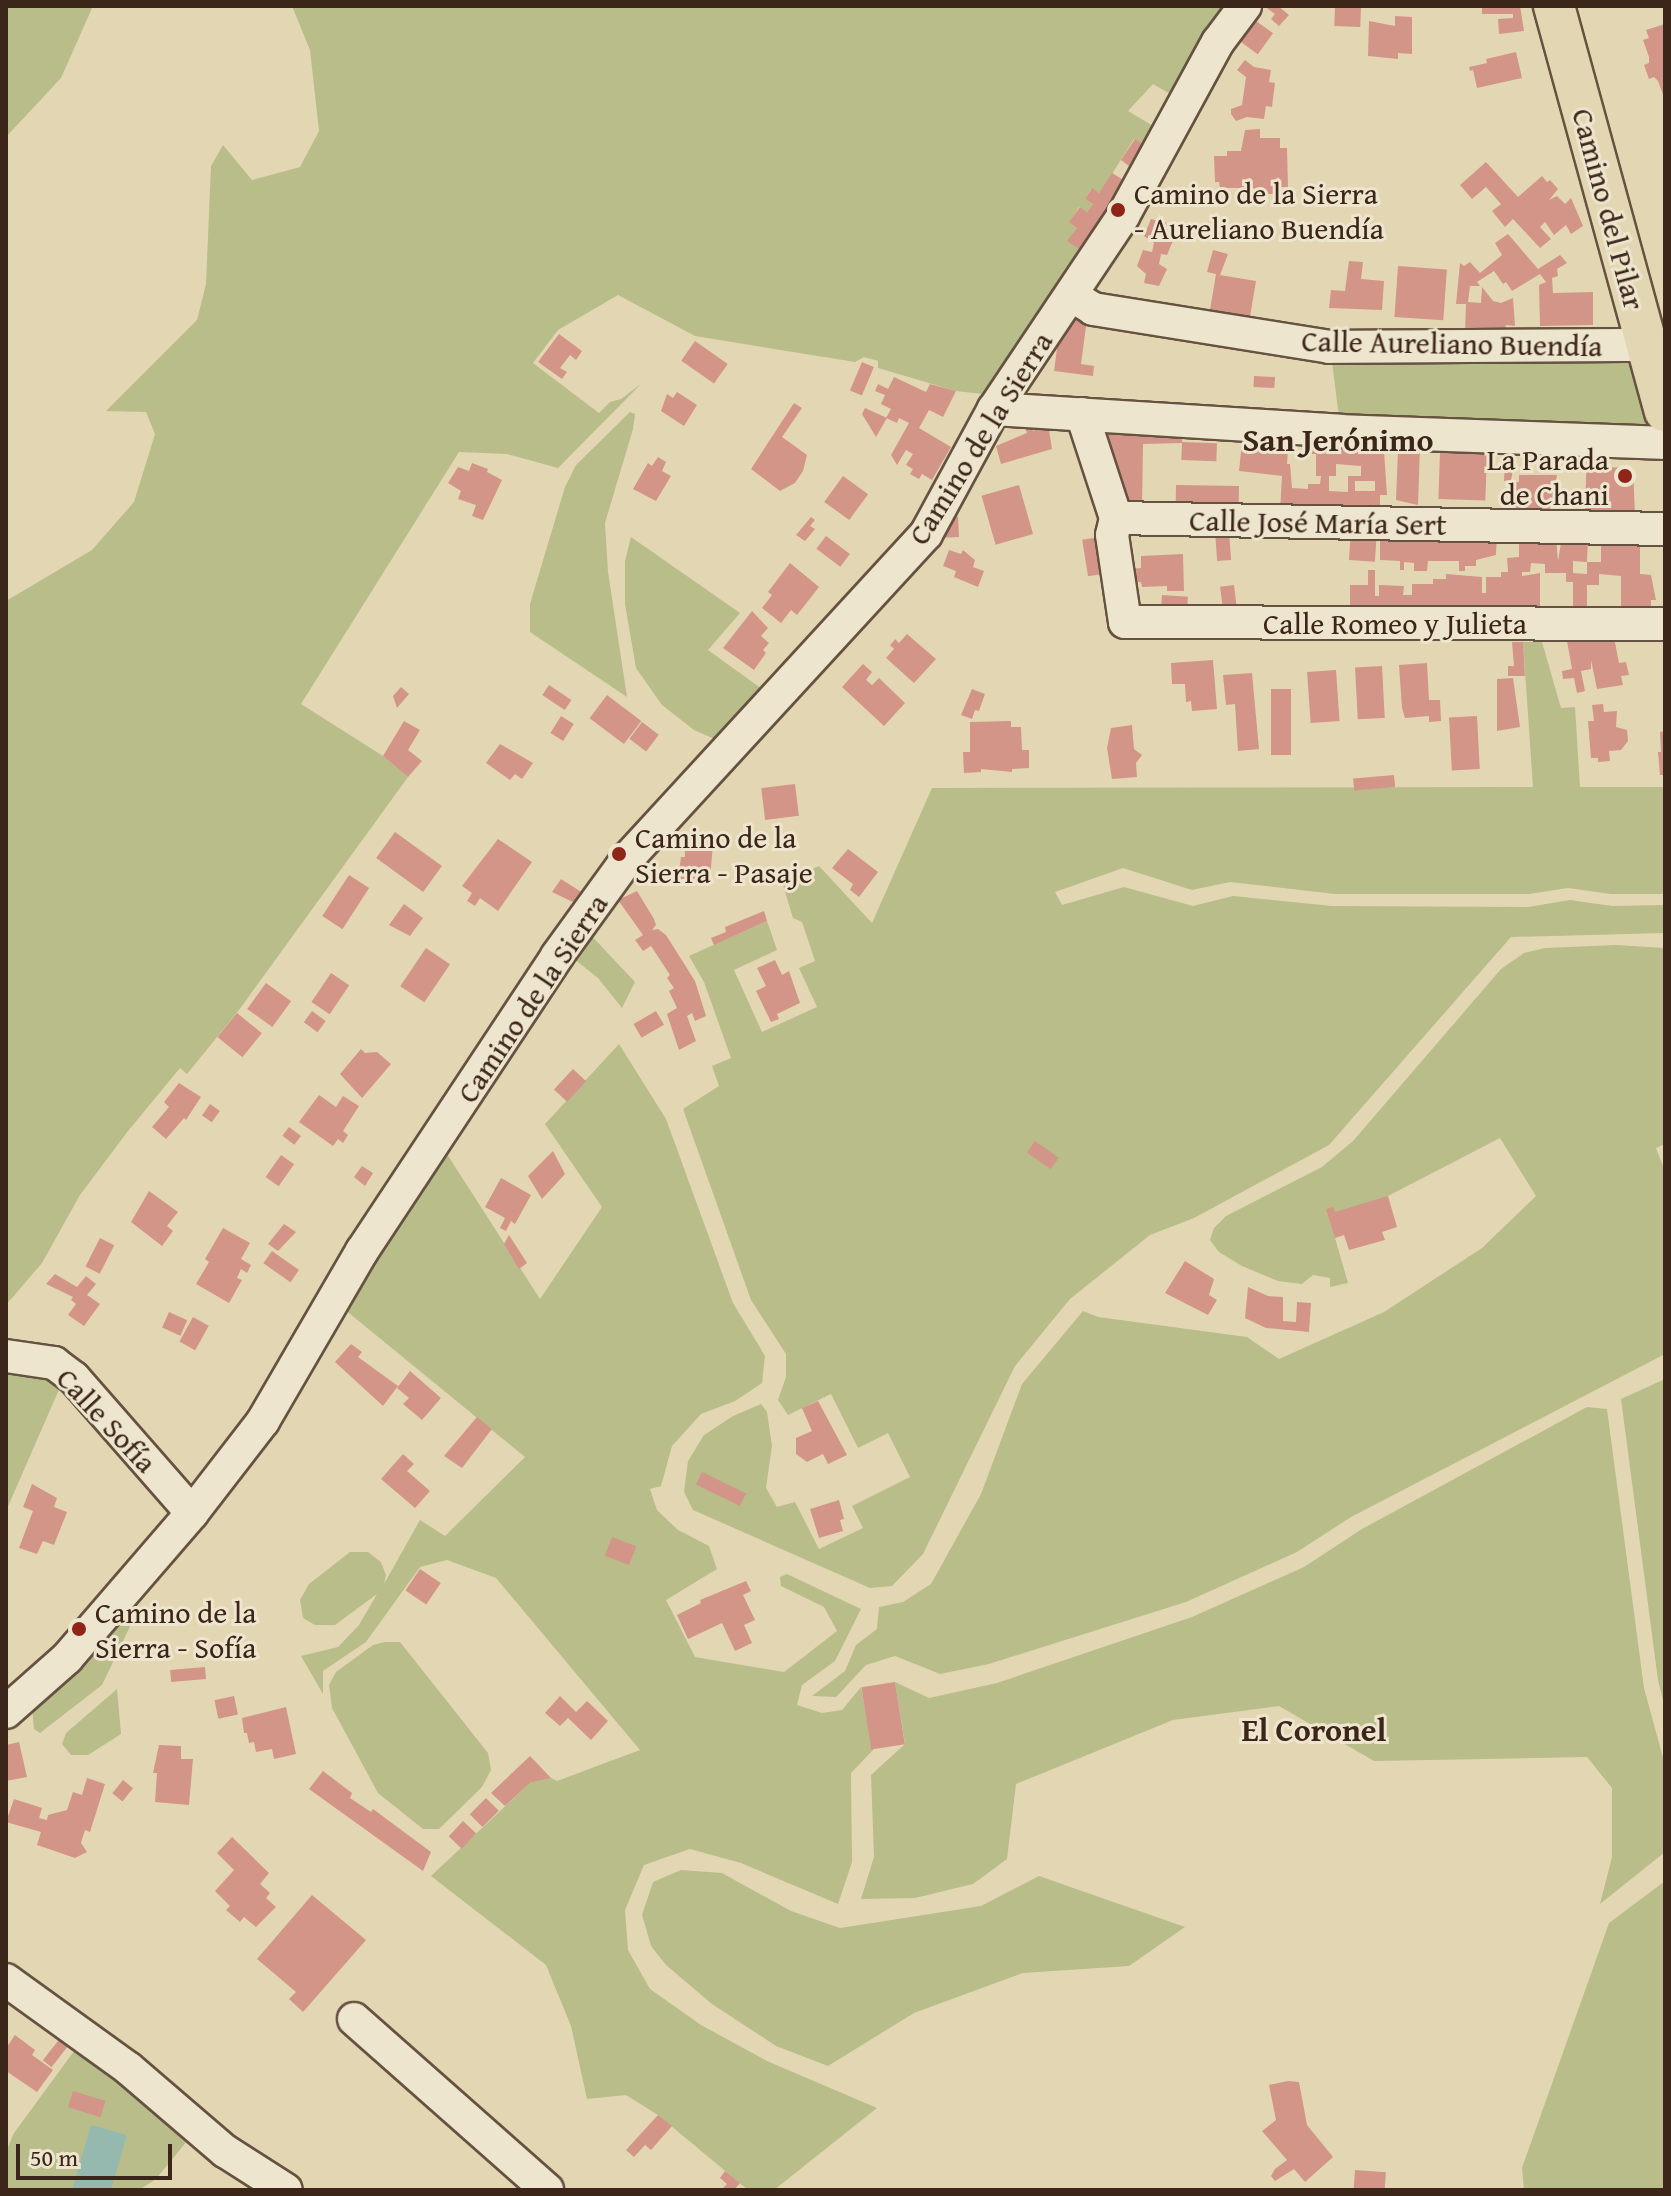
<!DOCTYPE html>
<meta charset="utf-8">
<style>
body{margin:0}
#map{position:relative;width:1671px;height:2196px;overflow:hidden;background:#e3d7b3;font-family:"Gentium Book Plus",serif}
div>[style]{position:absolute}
.green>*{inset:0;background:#b8bd8a}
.water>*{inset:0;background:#95b9af}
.building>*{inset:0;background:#d39588;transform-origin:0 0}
.roads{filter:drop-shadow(2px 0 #665240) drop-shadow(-2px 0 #665240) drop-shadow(0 2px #665240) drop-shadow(0 -2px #665240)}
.minor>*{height:32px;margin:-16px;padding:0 16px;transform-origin:16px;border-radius:16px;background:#ede5ce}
.major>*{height:40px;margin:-20px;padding:0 20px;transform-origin:20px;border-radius:20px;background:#e3d7b3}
.dots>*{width:22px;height:22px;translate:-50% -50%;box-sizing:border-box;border:4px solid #ede5ce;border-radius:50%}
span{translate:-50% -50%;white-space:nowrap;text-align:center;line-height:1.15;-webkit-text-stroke:6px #ede5ce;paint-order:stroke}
.poi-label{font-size:30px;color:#3c2519}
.left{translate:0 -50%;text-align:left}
.right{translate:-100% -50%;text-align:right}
.street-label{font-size:30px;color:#3c2519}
.neighbourhood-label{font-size:32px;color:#3c2519;font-weight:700}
.frame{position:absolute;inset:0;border:8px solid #3c2519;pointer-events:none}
.scale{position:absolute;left:16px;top:2144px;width:156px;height:36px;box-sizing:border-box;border:4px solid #3c2519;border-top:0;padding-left:10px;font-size:24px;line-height:28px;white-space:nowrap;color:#3c2519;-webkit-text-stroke:6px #ede5ce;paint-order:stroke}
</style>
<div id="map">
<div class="green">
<i style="clip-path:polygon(6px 6px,93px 6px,61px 78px,6px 137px)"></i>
<i style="clip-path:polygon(292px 6px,1224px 6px,1174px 84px,1172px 95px,1153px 84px,1128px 111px,1155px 127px,1147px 145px,1134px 139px,1102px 190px,1099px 193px,1091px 189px,1085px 199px,1093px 204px,1087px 212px,1079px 207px,1070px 222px,1077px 228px,1068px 241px,1085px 253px,983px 394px,956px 391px,878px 368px,878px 361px,864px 357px,855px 362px,695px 336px,618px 295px,558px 330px,533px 363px,599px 413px,610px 402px,621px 399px,641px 384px,558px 468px,507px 454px,459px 452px,301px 704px,383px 756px,408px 777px,239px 1010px,187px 1074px,180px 1068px,128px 1131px,80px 1195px,42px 1263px,6px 1305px,6px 601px,92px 550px,134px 502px,155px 434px,146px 412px,106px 411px,197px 320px,206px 284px,211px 166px,223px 145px,252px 180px,300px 167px,319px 131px,310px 50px)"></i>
<i style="clip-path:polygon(1627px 353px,1653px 437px,1340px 425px,1331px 354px)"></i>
<i style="clip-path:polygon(630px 412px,635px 414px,633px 429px,605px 523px,608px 572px,627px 697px,530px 632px,530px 604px,565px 487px,576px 465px)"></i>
<i style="clip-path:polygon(631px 537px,740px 613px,708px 650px,762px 689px,719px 741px,694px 730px,662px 705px,636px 668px,625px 604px,625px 561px)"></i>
<i style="clip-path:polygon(1523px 642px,1542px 642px,1561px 708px,1575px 707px,1580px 787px,1665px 787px,1665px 894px,1611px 894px,1568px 888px,1529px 894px,1335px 894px,1230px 882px,1192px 890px,1123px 868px,1055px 892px,1062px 905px,1124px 887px,1193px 906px,1233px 896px,1332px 906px,1528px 907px,1570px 900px,1612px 906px,1665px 905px,1665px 933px,1511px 937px,1329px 1145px,1194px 1218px,1150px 1235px,1070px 1299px,1015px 1366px,923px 1554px,892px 1586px,870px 1588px,693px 1510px,684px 1492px,688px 1461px,704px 1435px,733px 1416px,761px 1404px,767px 1412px,772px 1446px,766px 1488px,777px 1507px,795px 1502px,819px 1549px,863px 1528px,852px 1506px,910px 1477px,888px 1433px,858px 1448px,831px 1394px,788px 1415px,778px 1400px,786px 1377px,786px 1354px,751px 1300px,683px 1109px,719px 1086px,712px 1066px,731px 1058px,704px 982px,689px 956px,767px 921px,777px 950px,734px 970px,762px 1032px,817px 1007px,799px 968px,815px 961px,802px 922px,793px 918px,782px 882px,819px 866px,872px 923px,932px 788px,1533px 787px)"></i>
<i style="clip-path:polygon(587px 931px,635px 982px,622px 1008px,598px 978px,569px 955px)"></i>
<i style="clip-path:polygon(1616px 945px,1665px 948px,1665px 1144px,1656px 1148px,1665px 1171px,1665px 1354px,1351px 1517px,1297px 1552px,1186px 1602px,989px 1664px,940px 1674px,895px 1656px,866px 1665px,836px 1697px,812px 1696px,845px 1671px,856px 1645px,877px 1629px,879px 1607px,903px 1602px,931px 1584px,981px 1494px,1022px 1384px,1083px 1311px,1098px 1317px,1247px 1337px,1279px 1359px,1384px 1312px,1482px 1248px,1536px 1196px,1500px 1138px,1388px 1196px,1335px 1238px,1348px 1283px,1330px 1287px,1330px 1278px,1313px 1275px,1302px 1284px,1278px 1281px,1242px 1266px,1219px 1252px,1210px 1240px,1214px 1228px,1226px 1216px,1322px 1167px,1353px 1141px,1501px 969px,1524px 953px,1545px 948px)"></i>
<i style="clip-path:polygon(619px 1044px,666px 1119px,733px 1303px,765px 1356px,762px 1383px,735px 1401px,701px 1414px,672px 1446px,661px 1486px,650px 1489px,657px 1510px,678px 1530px,709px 1546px,717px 1569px,666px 1600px,695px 1657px,784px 1672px,837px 1631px,824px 1607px,781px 1586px,780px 1577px,787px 1574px,861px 1609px,835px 1661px,802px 1685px,797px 1705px,822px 1713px,842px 1710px,861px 1687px,873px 1750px,851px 1773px,852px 1862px,838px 1904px,741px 1863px,690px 1849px,644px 1865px,625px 1910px,628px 1950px,650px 1989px,701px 2025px,767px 2061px,877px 2108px,774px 2190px,748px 2190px,658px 2115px,626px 2095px,587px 2099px,571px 2026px,546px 1965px,431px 1876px,530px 1783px,551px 1778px,557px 1781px,640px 1750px,496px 1578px,447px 1560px,420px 1567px,366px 1642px,323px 1671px,323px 1694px,301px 1656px,338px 1647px,359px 1625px,377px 1594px,335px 1625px,315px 1625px,303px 1618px,300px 1600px,309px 1584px,350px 1552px,368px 1552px,381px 1562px,386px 1575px,384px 1584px,420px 1520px,445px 1536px,525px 1457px,344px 1309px,445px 1151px,540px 1299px,602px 1207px,545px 1124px)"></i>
<i style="clip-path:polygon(6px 1366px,35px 1370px,61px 1385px,6px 1511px)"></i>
<i style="clip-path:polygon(1665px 1379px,1665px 1708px,1658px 1680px,1621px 1399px)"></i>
<i style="clip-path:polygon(1587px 1407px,1607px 1409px,1644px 1688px,1665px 1765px,1665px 1852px,1600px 1904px,1612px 1857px,1612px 1788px,1587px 1757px,1374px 1761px,1279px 1706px,1173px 1720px,1016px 1784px,1007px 1859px,973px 1884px,915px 1898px,861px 1899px,874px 1857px,871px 1775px,905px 1744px,895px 1682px,929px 1698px,997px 1683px,1192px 1617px,1304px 1567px,1362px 1529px)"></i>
<i style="clip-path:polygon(124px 1609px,134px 1609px,135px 1616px,102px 1685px,40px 1733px,34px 1729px,32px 1705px)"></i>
<i style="clip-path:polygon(385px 1642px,400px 1642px,488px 1753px,491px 1770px,482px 1787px,439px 1829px,423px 1829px,378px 1793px,332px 1708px,329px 1685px,336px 1672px,373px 1645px)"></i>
<i style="clip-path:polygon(117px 1689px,121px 1734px,88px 1755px,71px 1755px,62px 1744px,66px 1733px)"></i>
<i style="clip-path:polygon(681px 1870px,722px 1873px,791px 1911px,840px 1928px,981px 1906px,1039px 1876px,1185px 1927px,1129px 1966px,1023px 1973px,914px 2013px,828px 2066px,776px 2046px,712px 2004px,666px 1965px,651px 1946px,642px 1915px,653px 1882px)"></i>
<i style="clip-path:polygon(1665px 1881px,1665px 2190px,1524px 2190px,1522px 2168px,1609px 1923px)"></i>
<i style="clip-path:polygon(80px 2043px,122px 2076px,187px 2141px,156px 2179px,139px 2190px,6px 2190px,6px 2152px,14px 2133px)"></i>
</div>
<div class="water">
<i style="clip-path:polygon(91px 2125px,127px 2135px,111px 2190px,72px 2190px)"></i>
</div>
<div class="building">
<i style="clip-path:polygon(1264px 6px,1278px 6px,1289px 15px,1279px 26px,1271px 19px,1275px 14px)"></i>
<i style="left:1335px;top:6px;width:26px;height:20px;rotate:2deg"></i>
<i style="clip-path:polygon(1482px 6px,1520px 6px,1524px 31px,1499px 34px,1498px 19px,1513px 18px,1513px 14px,1482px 14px)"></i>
<i style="clip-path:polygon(1395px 16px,1412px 17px,1412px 54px,1398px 53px,1398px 59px,1368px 56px,1369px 21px,1395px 26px)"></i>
<i style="left:1252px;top:18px;width:26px;height:26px;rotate:36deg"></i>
<i style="clip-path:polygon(1665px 24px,1665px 100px,1658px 81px,1654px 77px,1649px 79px,1644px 65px,1649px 63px,1649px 57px,1643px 40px,1649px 38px,1646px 30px)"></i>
<i style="clip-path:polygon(1516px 52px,1522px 78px,1477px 88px,1473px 70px,1470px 71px,1469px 67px,1487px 63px,1486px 59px)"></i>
<i style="clip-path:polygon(1245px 60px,1254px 67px,1271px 70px,1269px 82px,1275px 83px,1272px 107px,1266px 106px,1264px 119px,1247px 117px,1236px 121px,1231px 114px,1231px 109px,1242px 105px,1246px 77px,1237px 70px)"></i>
<i style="clip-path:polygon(1260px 129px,1260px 138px,1280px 138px,1280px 148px,1287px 148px,1288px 187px,1274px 187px,1274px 194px,1255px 194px,1254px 188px,1220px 188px,1219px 182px,1215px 182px,1214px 156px,1227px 156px,1227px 151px,1241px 151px,1245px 130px)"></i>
<i style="clip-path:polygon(1135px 139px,1142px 143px,1129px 166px,1121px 160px)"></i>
<i style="clip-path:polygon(1486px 162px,1518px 197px,1542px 176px,1547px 182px,1550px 180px,1558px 189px,1549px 200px,1557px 196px,1565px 204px,1571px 198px,1583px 226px,1571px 234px,1566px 225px,1554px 235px,1545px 222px,1540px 227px,1551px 239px,1540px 248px,1513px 219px,1505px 227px,1492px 211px,1501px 204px,1486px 187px,1472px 199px,1460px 185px)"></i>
<i style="clip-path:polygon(1112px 173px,1125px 181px,1115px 197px,1120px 201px,1085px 253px,1067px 241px,1077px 228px,1069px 222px,1080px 207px,1087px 212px,1093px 204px,1085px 199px,1092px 188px,1099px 193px)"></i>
<i style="clip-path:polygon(1151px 219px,1169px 223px,1167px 233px,1174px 238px,1167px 255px,1161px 254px,1159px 264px,1167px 269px,1159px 286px,1144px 283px,1146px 274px,1137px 266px,1143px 250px,1152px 252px,1154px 243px,1144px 236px)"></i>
<i style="clip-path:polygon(1508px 234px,1538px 269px,1560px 255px,1567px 263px,1557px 269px,1558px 276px,1552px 278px,1553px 293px,1593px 292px,1593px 325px,1540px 326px,1539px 285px,1546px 282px,1540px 274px,1512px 291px,1506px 282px,1503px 284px,1494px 271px,1477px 282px,1480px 286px,1470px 286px,1468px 302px,1481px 303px,1482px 287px,1493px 301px,1501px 303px,1513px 298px,1515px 326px,1506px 325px,1505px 335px,1465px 332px,1466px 304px,1456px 304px,1460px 263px,1464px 266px,1470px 262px,1480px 273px,1502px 255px,1495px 243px)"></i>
<i style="clip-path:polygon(1213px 250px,1228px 254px,1220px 275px,1256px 281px,1250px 317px,1210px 310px,1216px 274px,1207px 272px)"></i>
<i style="clip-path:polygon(1349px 261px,1363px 262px,1361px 279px,1384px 281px,1382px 310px,1329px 308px,1331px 290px,1345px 291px)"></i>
<i style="left:1398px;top:266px;width:49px;height:51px;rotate:4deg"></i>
<i style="clip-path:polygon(1071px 317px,1087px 319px,1081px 364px,1094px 366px,1093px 376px,1054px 371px,1060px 327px,1070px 328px)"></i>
<i style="clip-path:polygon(559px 334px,582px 351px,576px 360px,570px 355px,560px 368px,567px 372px,562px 379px,538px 362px)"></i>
<i style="left:695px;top:341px;width:40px;height:24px;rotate:35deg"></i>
<i style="left:862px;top:362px;width:13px;height:31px;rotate:23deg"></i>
<i style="left:1254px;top:376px;width:21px;height:11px;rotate:3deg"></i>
<i style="clip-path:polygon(894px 377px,926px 392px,930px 384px,956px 391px,943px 417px,929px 410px,919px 428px,951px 447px,932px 480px,922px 474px,919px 479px,910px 474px,913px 469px,906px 465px,913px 454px,906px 450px,897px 465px,891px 455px,909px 423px,899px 418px,897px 423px,886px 418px,891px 409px,881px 404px,885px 395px,875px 391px,878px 384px,888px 389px)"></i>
<i style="clip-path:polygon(677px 392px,697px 405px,684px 426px,661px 411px,667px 394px,673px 398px)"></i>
<i style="clip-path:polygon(794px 403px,802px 408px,782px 437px,807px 455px,803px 471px,795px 483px,780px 491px,751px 469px)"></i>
<i style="clip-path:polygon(865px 408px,887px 418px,876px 437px,862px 414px)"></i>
<i style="clip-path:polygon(1031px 426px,1033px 431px,1042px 427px,1049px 430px,1052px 449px,1001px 464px,996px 446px,1027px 433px,1025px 427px)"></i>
<i style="clip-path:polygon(1100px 426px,1183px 427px,1182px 443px,1143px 444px,1142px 510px,1122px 506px)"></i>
<i style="clip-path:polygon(evenodd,1243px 433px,1289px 436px,1287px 464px,1290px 464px,1292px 488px,1308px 489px,1308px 484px,1320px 484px,1321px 476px,1316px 476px,1316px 454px,1309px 454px,1310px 437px,1383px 436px,1387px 495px,1380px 495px,1380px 514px,1280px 511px,1282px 476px,1239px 471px,1243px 433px,1336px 464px,1361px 466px,1361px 476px,1348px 476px,1348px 492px,1329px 491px,1329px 476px,1336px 476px,1336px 464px,1243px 433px,1355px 481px,1375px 481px,1375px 491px,1355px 491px,1355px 481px)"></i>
<i style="left:1182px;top:442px;width:35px;height:18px;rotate:2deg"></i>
<i style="clip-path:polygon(1506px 443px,1517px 443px,1511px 481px,1504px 481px)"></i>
<i style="clip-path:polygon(1408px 446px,1420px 447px,1418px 505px,1396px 500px,1398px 450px,1408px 451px)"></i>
<i style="clip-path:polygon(1587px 447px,1599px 448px,1599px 467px,1633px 468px,1635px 516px,1585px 512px)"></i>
<i style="left:1440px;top:452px;width:47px;height:47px;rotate:2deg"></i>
<i style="clip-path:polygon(658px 457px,666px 462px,662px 471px,671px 476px,656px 501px,633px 489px,648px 463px,652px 466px)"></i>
<i style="clip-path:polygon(472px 463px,488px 469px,487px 472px,502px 480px,483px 520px,472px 516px,476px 505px,458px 499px,461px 491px,448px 483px,458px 467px,469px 471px)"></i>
<i style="clip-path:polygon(1519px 475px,1557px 475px,1550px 510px,1516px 513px,1515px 482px,1519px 482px)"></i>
<i style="left:843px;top:476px;width:31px;height:32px;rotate:36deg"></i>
<i style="left:1019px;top:485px;width:51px;height:39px;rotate:74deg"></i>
<i style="left:1176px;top:485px;width:63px;height:21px;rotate:1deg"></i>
<i style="clip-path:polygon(951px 514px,958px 517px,959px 537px,938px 538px)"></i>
<i style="clip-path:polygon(811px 517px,815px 520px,810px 526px,815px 529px,805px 541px,796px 535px)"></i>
<i style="left:1229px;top:530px;width:30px;height:14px;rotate:86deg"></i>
<i style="left:1351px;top:530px;width:26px;height:30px;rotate:4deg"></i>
<i style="clip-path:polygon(1380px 532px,1497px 535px,1496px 555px,1476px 560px,1476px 566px,1465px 566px,1465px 571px,1459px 571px,1459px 561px,1428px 561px,1427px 571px,1414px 571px,1414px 563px,1404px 562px,1404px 570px,1400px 570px,1400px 561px,1380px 560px)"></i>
<i style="left:826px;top:536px;width:30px;height:16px;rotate:37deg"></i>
<i style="clip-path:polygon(1519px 536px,1556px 537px,1558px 561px,1562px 537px,1588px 537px,1587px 562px,1573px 561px,1573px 573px,1587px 574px,1587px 562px,1601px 562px,1601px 538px,1640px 544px,1640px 574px,1651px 575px,1656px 600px,1651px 600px,1651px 610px,1621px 609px,1621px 576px,1599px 574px,1599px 585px,1587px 585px,1587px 609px,1573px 609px,1573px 582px,1566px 582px,1566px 573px,1545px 573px,1545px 564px,1531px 563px,1530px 572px,1522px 572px,1522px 576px,1540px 573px,1540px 609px,1350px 609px,1350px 585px,1368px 585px,1368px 570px,1375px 570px,1375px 596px,1379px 596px,1379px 585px,1404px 586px,1403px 595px,1412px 595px,1412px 584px,1433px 584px,1433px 579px,1446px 579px,1446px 574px,1482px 577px,1482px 593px,1486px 593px,1486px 577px,1501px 577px,1501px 572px,1508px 572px,1507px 558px,1519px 557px)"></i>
<i style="left:1100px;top:537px;width:37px;height:18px;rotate:81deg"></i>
<i style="clip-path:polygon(949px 550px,961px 554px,963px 550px,975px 560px,973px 567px,984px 571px,978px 587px,954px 577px,956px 571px,943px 566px)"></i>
<i style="clip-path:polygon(1183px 554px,1184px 591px,1167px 591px,1167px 586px,1142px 587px,1141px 582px,1131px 582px,1130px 569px,1141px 568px,1141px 556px)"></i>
<i style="clip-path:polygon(790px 563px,819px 587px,797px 615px,791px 610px,781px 623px,762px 608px,772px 595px,768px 592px)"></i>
<i style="left:1234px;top:585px;width:25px;height:14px;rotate:83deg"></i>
<i style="left:1162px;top:595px;width:26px;height:15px;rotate:4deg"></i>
<i style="clip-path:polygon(752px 611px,768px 628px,761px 636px,769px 643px,763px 650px,766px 653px,754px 670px,723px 648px)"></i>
<i style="clip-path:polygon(907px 634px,936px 659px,914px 683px,886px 658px,894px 649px,890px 645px,893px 642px,895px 639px,899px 643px)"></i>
<i style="clip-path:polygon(1614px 637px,1619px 663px,1626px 662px,1629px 675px,1621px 676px,1623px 685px,1597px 689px,1591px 660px,1591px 669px,1581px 671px,1585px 691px,1577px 693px,1574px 678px,1563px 679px,1562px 671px,1572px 669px,1567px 641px)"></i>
<i style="clip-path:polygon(1512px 642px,1523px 642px,1525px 676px,1508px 676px,1508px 666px,1514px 666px)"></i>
<i style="clip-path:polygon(1213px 660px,1217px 709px,1192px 711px,1191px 701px,1186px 702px,1185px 684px,1172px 684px,1171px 663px)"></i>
<i style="clip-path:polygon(1427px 663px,1429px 700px,1440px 700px,1441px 721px,1429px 722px,1429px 716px,1405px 718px,1402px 708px,1399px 665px)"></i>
<i style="clip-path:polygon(863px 664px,872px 672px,866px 680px,872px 685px,879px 678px,905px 703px,884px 726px,842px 687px)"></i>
<i style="left:1382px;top:666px;width:52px;height:27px;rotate:87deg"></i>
<i style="left:1336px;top:670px;width:51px;height:29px;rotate:86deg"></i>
<i style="clip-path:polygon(1252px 673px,1259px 749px,1238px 751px,1235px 704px,1226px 705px,1223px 675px)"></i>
<i style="clip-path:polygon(1513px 678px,1520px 727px,1497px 731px,1497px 679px)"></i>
<i style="left:549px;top:685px;width:27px;height:12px;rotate:34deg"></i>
<i style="clip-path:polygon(401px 687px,409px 694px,397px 708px,393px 696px)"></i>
<i style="clip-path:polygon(972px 689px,985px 694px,979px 711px,975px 710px,972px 719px,961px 715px)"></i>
<i style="left:1271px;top:689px;width:20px;height:66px"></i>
<i style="left:607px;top:695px;width:43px;height:29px;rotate:37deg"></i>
<i style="clip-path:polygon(1603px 704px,1604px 712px,1617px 711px,1616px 727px,1627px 730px,1628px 741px,1621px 750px,1609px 751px,1610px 761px,1598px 762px,1598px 758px,1591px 758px,1588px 721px,1594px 721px,1592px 705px)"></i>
<i style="left:561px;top:716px;width:15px;height:20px;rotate:32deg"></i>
<i style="left:1477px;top:716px;width:53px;height:28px;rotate:87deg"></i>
<i style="clip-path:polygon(404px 721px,420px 730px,408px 750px,422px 761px,408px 777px,383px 756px)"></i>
<i style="clip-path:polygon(1011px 721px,1011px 727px,1021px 727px,1022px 750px,1029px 750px,1029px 768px,1012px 769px,1012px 772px,981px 769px,981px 772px,964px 773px,963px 752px,970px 752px,970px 722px)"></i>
<i style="left:642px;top:722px;width:21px;height:21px;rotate:37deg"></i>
<i style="clip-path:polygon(1132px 725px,1134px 749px,1142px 755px,1136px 763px,1137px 777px,1112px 779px,1107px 748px,1111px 728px)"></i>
<i style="clip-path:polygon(1665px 731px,1665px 775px,1660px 775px,1658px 752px,1661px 752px,1660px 732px)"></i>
<i style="clip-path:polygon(500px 744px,533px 763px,522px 779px,515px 774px,510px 780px,486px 763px)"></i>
<i style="left:1394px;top:775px;width:12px;height:41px;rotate:85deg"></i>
<i style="left:795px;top:784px;width:32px;height:34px;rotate:83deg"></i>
<i style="left:395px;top:832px;width:58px;height:32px;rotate:36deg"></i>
<i style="clip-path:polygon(714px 834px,710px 878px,678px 879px,681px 857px,685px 857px,684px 835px)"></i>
<i style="clip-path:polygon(498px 839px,532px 862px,498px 911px,480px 898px,475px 906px,467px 901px,472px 893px,462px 886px)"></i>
<i style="clip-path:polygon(848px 849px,878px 872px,859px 897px,850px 890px,853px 884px,832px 868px)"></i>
<i style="left:349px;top:875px;width:24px;height:49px;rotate:33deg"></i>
<i style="clip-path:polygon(561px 879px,586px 895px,579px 905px,552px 892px)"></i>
<i style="clip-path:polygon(637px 891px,654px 919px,656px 925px,652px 930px,658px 929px,666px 935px,695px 981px,706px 1016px,695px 1021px,692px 1013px,687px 1016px,696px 1041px,679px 1050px,667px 1014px,677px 1008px,669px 991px,674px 988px,667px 978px,670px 975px,651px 946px,643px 951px,635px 940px,643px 935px,618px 900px)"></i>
<i style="clip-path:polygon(404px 904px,423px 918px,410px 936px,389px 925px)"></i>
<i style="clip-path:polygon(764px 911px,767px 921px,714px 945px,711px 938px,726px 932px,725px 927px)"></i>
<i style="left:426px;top:948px;width:29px;height:46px;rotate:34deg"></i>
<i style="clip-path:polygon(775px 960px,782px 975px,789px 971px,800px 1003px,777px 1014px,779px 1019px,771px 1022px,756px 991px,766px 986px,757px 968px)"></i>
<i style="left:331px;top:973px;width:22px;height:35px;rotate:34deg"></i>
<i style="left:266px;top:983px;width:31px;height:32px;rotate:36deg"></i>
<i style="left:312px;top:1011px;width:17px;height:14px;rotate:36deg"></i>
<i style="left:656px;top:1011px;width:16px;height:26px;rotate:60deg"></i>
<i style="left:237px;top:1013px;width:32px;height:31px;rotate:39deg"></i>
<i style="clip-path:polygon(361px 1049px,365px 1053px,377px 1052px,391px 1064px,362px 1098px,340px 1074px)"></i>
<i style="left:573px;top:1069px;width:18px;height:28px;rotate:43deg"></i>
<i style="clip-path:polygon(179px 1083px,201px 1097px,186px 1120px,184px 1118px,166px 1139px,152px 1127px,169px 1107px,164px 1102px)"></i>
<i style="clip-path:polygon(319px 1095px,336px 1107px,343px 1096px,359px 1106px,343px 1131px,348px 1135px,343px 1143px,338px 1139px,333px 1146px,299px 1122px)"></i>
<i style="left:210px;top:1104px;width:12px;height:14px;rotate:35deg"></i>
<i style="left:289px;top:1127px;width:15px;height:11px;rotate:37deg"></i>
<i style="left:1035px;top:1141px;width:29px;height:14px;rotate:35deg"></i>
<i style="clip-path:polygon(553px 1151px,565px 1174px,542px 1199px,528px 1176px)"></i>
<i style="left:281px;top:1155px;width:16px;height:27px;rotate:35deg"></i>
<i style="clip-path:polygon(362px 1166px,373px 1173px,365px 1186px,354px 1177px)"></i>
<i style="clip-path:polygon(501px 1178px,531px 1195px,515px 1224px,511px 1221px,506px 1231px,500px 1228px,505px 1218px,485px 1207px)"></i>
<i style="clip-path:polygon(149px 1191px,178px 1212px,167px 1226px,173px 1231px,162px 1246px,131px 1222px)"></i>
<i style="clip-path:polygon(1388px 1196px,1397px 1227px,1382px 1232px,1385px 1240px,1349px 1250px,1344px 1235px,1335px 1238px,1326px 1209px,1333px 1207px,1335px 1212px)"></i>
<i style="clip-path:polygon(284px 1224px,296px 1232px,278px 1251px,268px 1244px)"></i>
<i style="clip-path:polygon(223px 1228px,250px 1243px,241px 1259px,251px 1265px,247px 1273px,241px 1269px,237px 1278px,242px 1280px,229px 1303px,196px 1284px,209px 1262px,205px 1259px)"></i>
<i style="clip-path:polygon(509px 1235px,527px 1263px,519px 1269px,504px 1244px)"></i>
<i style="left:100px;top:1238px;width:16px;height:32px;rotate:27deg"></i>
<i style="left:272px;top:1251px;width:33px;height:15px;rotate:35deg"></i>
<i style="clip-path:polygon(1185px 1261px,1214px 1279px,1209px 1295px,1217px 1300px,1208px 1315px,1165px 1293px)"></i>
<i style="clip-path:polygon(55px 1274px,77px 1287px,86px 1276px,96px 1284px,87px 1295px,100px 1304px,84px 1326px,68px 1315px,76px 1304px,71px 1300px,73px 1297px,46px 1284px)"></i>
<i style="clip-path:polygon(1248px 1287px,1268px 1296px,1283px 1297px,1283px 1321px,1296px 1322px,1297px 1302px,1311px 1303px,1309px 1332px,1266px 1328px,1245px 1318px)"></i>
<i style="left:169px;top:1312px;width:20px;height:17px;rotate:24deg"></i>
<i style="left:193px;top:1317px;width:18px;height:28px;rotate:29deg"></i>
<i style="clip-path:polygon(351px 1344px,362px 1352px,358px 1357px,398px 1386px,383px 1406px,335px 1362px)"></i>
<i style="clip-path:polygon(410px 1371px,441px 1398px,422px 1420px,403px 1404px,409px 1398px,397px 1388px)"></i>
<i style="clip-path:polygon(818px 1401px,847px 1455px,828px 1464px,823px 1454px,807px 1462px,796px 1454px,796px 1438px,812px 1431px,802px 1408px)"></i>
<i style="clip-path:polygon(477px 1417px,492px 1429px,462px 1468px,444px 1456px)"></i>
<i style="clip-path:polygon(403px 1454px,414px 1464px,407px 1471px,430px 1491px,415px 1508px,381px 1479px)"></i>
<i style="left:702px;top:1472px;width:49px;height:14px;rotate:26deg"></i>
<i style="clip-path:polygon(32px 1484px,57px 1498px,54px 1507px,67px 1512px,54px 1545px,43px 1541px,37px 1554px,19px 1548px,33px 1511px,23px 1507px)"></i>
<i style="clip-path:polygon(839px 1500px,844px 1519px,840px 1520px,843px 1531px,819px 1538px,810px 1509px)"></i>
<i style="left:612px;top:1537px;width:26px;height:20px;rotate:21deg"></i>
<i style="left:420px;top:1569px;width:25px;height:26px;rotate:34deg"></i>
<i style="clip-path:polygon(746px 1581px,751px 1591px,743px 1595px,755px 1620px,744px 1625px,752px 1643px,735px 1651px,722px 1623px,688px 1639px,677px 1615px,701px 1603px,700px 1600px)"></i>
<i style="left:205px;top:1667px;width:12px;height:35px;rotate:85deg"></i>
<i style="left:895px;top:1682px;width:63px;height:34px;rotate:81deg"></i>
<i style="left:234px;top:1696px;width:19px;height:20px;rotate:78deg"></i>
<i style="clip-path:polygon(560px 1696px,576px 1712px,587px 1701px,608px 1721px,591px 1740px,568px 1718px,560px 1726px,545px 1713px)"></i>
<i style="clip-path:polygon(286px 1707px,296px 1754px,274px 1759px,272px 1749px,256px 1752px,254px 1742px,249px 1743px,247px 1733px,244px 1733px,242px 1718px)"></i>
<i style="clip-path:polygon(19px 1742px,27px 1777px,6px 1781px,6px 1745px)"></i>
<i style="clip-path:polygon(159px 1745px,181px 1746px,181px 1759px,193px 1759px,189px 1805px,155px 1802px,157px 1773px,153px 1773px)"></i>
<i style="clip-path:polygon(530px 1756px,551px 1778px,530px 1783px,505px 1806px,491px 1793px)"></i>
<i style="clip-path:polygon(323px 1771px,352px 1793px,350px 1798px,371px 1812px,373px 1809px,431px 1852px,423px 1871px,309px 1789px)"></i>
<i style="clip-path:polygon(87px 1778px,105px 1784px,90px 1832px,85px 1830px,81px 1843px,87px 1852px,75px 1858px,37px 1845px,41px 1832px,6px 1822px,14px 1799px,42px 1808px,39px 1818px,47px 1820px,48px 1815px,67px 1810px,73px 1792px,82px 1795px)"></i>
<i style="left:123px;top:1780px;width:13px;height:17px;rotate:39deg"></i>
<i style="left:486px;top:1798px;width:18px;height:23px;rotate:45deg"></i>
<i style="left:463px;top:1821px;width:18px;height:21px;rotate:43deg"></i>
<i style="clip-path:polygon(232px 1837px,269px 1873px,260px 1884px,270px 1893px,266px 1898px,276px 1907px,256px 1927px,244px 1917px,240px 1922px,226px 1910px,230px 1906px,215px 1891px,234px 1870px,217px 1853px)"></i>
<i style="clip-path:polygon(312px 1895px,366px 1940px,303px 2012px,289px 1999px,296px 1992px,257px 1959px)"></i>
<i style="left:65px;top:2032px;width:11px;height:36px;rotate:38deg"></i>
<i style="clip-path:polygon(15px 2035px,35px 2050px,32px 2055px,53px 2070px,37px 2092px,6px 2071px,6px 2048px)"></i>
<i style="clip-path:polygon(1288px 2081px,1299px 2082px,1307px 2125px,1333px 2157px,1305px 2182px,1294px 2169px,1275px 2181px,1271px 2176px,1275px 2169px,1287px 2160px,1262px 2131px,1276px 2120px,1269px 2085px)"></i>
<i style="left:73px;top:2091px;width:34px;height:17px;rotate:17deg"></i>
<i style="clip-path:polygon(658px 2115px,672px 2126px,651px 2150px,645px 2145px,634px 2157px,626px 2150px)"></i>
<i style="left:1355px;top:2170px;width:31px;height:20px;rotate:4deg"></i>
<i style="clip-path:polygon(725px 2171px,740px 2183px,734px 2190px,721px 2190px,727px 2184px,720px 2178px)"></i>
</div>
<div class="roads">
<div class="minor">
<i style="left:1071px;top:295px;width:26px;rotate:32deg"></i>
<i style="left:1093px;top:309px;width:239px;rotate:9.1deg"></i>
<i style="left:1329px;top:347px;width:318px;rotate:-0.4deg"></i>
<i style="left:994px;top:409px;width:347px;rotate:3.6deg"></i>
<i style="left:1340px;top:431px;width:325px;rotate:2.1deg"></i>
<i style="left:1082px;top:414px;width:109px;rotate:71.9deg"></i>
<i style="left:1116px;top:518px;width:17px;rotate:103deg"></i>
<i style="left:1112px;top:535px;width:88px;rotate:81.5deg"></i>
<i style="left:1125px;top:622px;width:540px;rotate:0.21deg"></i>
<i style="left:1116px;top:518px;width:549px;rotate:1.15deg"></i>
<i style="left:6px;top:1356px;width:49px;rotate:8.3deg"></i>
<i style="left:54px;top:1363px;width:25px;rotate:37deg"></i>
<i style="left:74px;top:1378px;width:179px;rotate:48.8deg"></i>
<i style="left:6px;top:1712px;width:81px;rotate:-41.5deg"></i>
<i style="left:67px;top:1658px;width:191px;rotate:-49.2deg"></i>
<i style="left:192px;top:1513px;width:116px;rotate:-52.3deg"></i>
<i style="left:263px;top:1421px;width:197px;rotate:-59.8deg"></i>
<i style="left:362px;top:1251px;width:354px;rotate:-56.5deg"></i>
<i style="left:557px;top:956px;width:121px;rotate:-54.1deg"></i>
<i style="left:628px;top:858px;width:440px;rotate:-47.4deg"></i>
<i style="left:926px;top:534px;width:142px;rotate:-61.5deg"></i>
<i style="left:994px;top:409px;width:232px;rotate:-56.2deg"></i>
<i style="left:1123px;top:216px;width:198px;rotate:-61.4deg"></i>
<i style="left:1218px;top:42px;width:45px;rotate:-53.1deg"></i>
<i style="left:6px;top:1980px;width:150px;rotate:35.8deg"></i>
<i style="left:128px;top:2068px;width:128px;rotate:40.6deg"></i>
<i style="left:225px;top:2151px;width:72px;rotate:32.6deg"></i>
<i style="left:354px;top:2019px;width:258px;rotate:41.5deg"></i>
</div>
<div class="major">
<i style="left:1554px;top:6px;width:420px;rotate:74.7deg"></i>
</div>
</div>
<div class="dots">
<i style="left:1118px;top:210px;background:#8f2418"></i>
<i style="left:1625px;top:476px;background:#8f2418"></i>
<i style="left:619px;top:854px;background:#8f2418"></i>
<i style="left:79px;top:1629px;background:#8f2418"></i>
</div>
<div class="poi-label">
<span class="left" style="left:1134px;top:210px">Camino de la Sierra<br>- Aureliano Buendía</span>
<span class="right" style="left:1609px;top:476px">La Parada<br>de Chani</span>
<span class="left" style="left:635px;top:854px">Camino de la<br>Sierra - Pasaje</span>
<span class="left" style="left:95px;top:1629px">Camino de la<br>Sierra - Sofía</span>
</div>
<div class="street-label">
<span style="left:1609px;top:209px;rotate:75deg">Camino del Pilar</span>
<span style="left:1452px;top:343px;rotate:1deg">Calle Aureliano Buendía</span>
<span style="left:980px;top:438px;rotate:-58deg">Camino de la Sierra</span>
<span style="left:1318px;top:522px;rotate:1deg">Calle José María Sert</span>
<span style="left:1395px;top:623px">Calle Romeo y Julieta</span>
<span style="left:532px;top:998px;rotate:-56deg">Camino de la Sierra</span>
<span style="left:107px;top:1420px;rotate:47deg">Calle Sofía</span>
</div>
<div class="neighbourhood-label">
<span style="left:1338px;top:440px">San Jerónimo</span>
<span style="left:1314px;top:1730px">El Coronel</span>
</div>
<div class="frame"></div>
<div class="scale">50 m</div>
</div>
